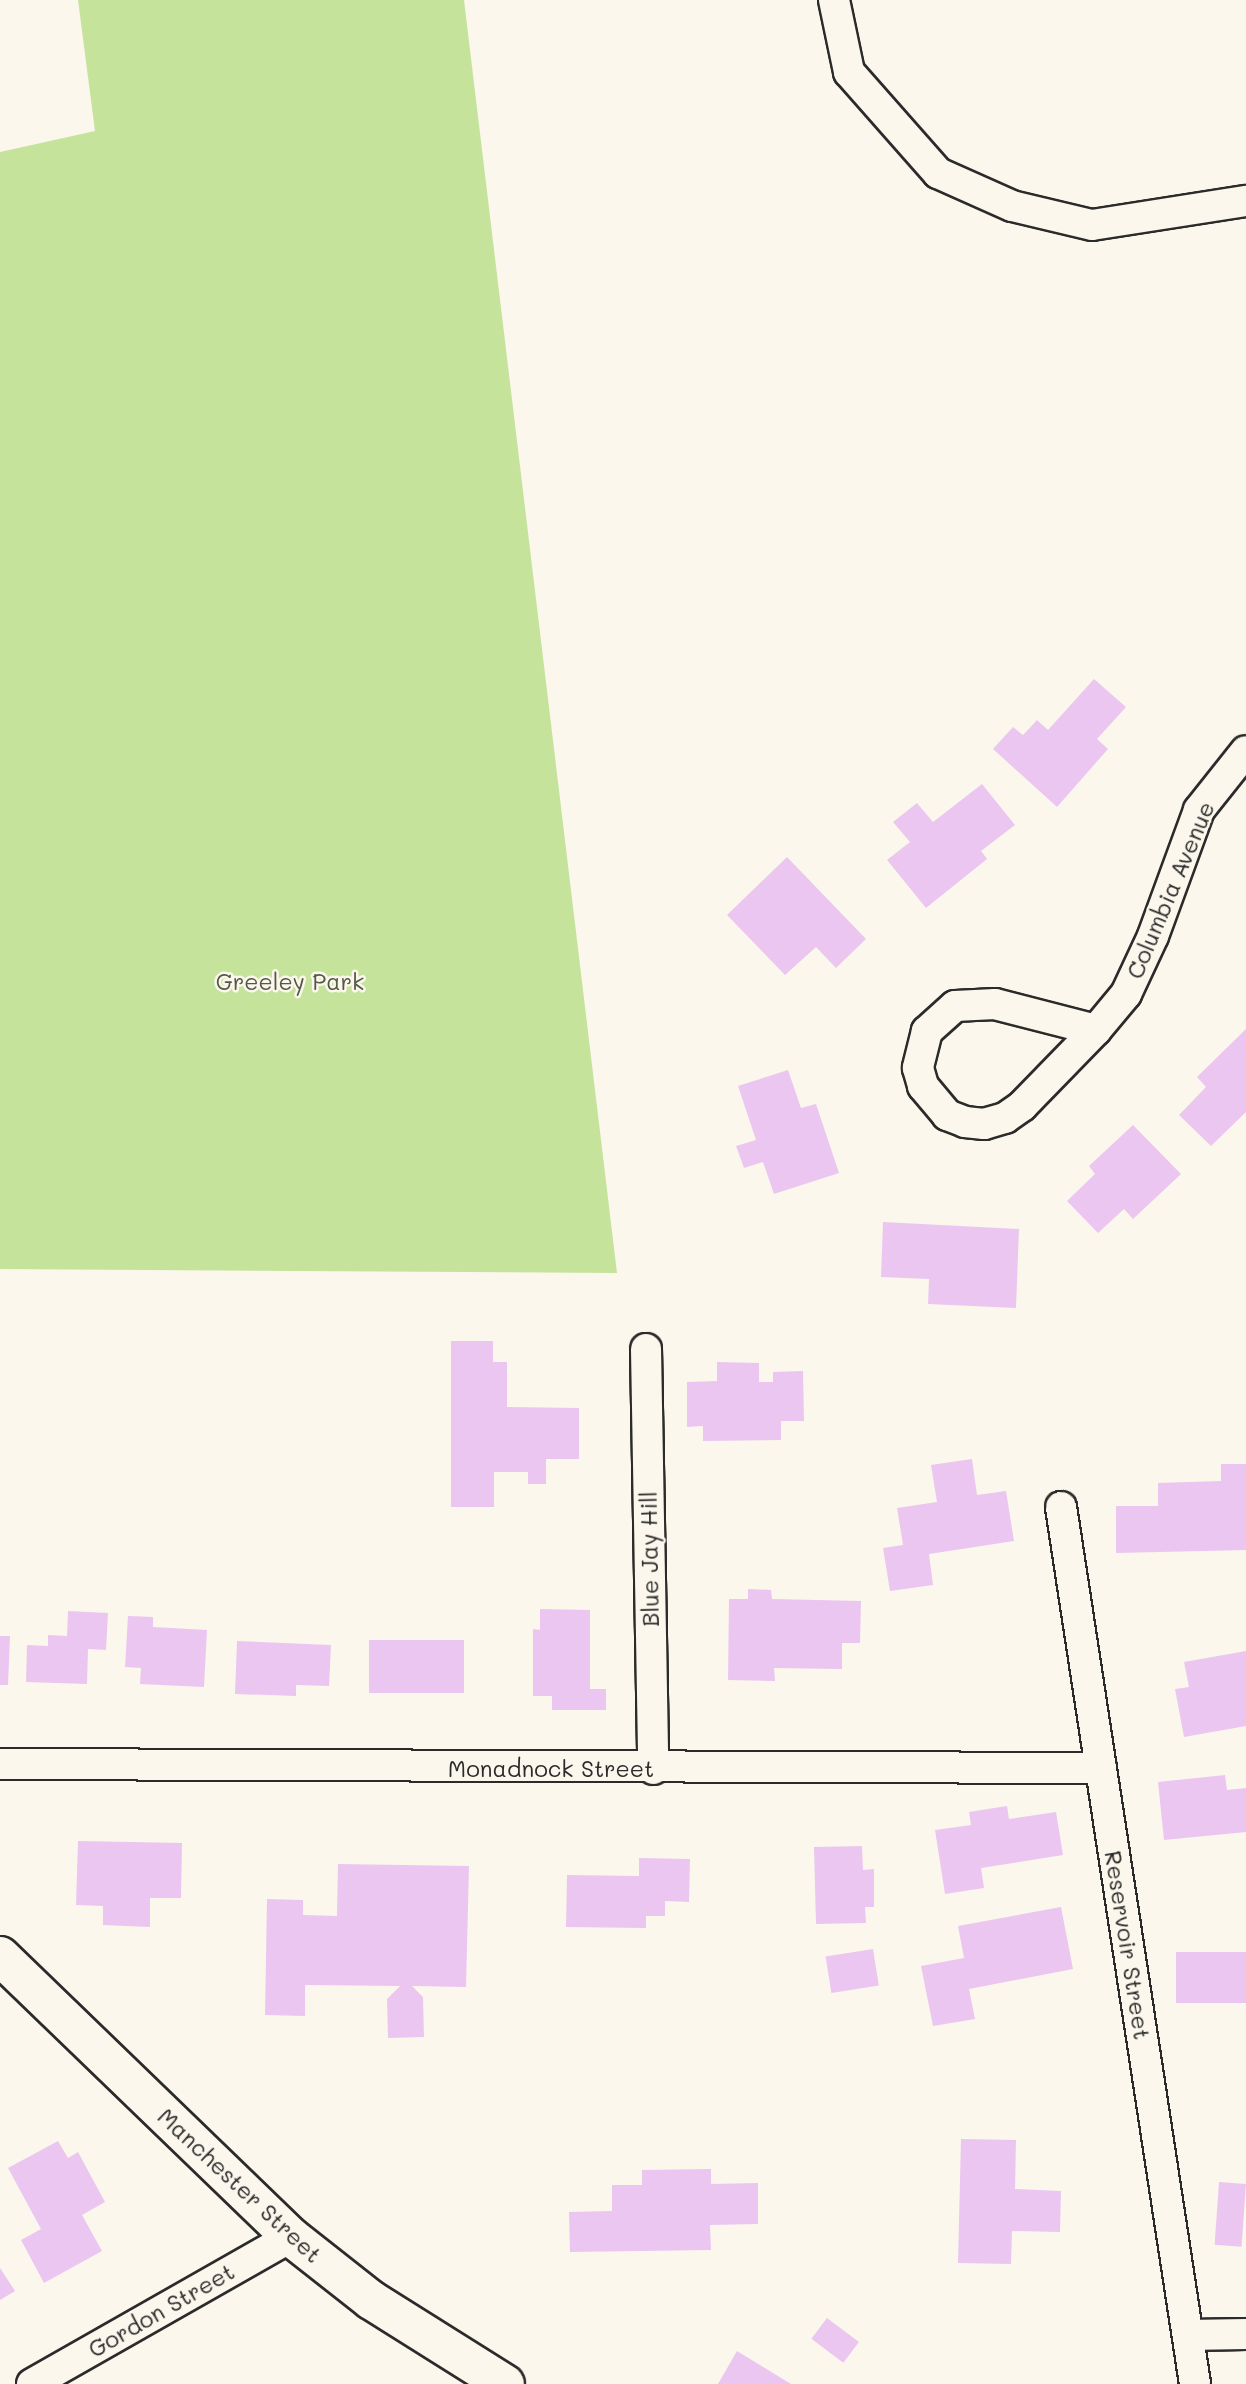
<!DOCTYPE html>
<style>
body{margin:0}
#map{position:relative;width:1246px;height:2384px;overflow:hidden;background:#fbf7ec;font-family:Mali,sans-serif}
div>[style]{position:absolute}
.green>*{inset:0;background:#c6e39b}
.building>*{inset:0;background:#ebc6f1;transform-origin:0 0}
.roads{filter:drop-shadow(2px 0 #2b2b2b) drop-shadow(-2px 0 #2b2b2b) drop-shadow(0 2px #2b2b2b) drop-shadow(0 -2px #2b2b2b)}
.street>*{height:30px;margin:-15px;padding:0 15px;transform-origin:15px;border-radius:15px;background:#fbf7ec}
.secondary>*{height:38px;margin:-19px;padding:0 19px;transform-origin:19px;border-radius:19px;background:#fbf7ec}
span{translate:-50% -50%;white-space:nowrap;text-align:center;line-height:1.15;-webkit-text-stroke:5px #fbf7ec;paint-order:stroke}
.street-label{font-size:23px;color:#2b2b2b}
.park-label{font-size:23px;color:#525947}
</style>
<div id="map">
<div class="green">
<i style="clip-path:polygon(78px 0,464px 0,617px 1273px,0 1269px,0 152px,95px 131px)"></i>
</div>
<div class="building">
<i style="clip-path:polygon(1094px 679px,1126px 707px,1097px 739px,1108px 749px,1057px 807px,993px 749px,1013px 727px,1023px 735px,1037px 720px,1048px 730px)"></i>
<i style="clip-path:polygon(982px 784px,1015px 825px,981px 851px,987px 859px,926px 908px,887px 860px,910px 842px,893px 822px,917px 803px,933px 822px)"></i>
<i style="clip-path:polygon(787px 857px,866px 939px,836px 968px,816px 947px,785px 975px,727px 915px)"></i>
<i style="clip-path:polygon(1246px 1029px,1246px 1112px,1211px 1146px,1179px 1115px,1206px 1087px,1197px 1077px)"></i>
<i style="clip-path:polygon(788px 1070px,801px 1108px,816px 1104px,839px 1173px,774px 1194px,763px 1162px,744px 1168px,736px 1146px,756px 1140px,738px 1086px)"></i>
<i style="clip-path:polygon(1133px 1125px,1181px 1174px,1133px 1219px,1124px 1209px,1098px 1233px,1067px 1201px,1095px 1174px,1089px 1166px)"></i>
<i style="clip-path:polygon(883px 1222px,1019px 1229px,1016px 1308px,928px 1304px,929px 1279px,881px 1277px)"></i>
<i style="clip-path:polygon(451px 1341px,493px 1341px,493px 1362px,507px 1362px,507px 1407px,579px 1408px,579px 1459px,546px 1459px,546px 1484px,528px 1484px,528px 1472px,494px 1472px,494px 1507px,451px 1507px)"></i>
<i style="clip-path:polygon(717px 1362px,759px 1363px,759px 1382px,773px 1382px,773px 1372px,803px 1371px,804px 1421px,781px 1421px,781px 1440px,703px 1441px,703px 1426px,687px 1427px,687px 1382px,717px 1381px)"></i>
<i style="clip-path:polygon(972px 1459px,977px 1495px,1006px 1491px,1014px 1541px,929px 1554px,933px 1585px,890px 1591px,883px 1548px,903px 1545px,897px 1508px,937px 1502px,931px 1465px)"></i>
<i style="clip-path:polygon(1221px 1464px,1246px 1464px,1246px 1550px,1116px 1553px,1116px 1506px,1158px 1506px,1158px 1483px,1221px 1481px)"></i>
<i style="clip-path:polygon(748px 1589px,771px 1590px,772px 1599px,861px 1601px,860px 1643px,842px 1643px,842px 1669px,774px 1668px,775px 1681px,728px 1680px,729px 1599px,748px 1599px)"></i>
<i style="clip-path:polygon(540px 1609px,590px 1610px,590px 1689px,606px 1689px,606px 1710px,552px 1710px,552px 1696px,533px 1696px,533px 1629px,540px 1630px)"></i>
<i style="clip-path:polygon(68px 1611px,108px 1613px,106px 1650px,88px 1649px,87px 1684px,26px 1682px,27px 1645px,48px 1646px,48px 1635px,67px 1636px)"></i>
<i style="clip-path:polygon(128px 1616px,153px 1617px,153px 1627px,207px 1630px,204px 1687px,140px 1684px,141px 1668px,125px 1667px)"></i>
<i style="clip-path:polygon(0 1636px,10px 1636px,8px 1685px,0 1685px)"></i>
<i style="left:369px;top:1640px;width:95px;height:53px"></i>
<i style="clip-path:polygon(237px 1641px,331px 1645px,329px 1686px,296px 1685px,296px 1696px,235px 1694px)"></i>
<i style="clip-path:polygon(1246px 1651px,1246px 1726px,1184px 1737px,1175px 1689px,1189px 1687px,1184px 1662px)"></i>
<i style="clip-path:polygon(1225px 1775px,1227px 1790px,1246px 1788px,1246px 1832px,1164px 1840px,1158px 1782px)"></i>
<i style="clip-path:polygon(1007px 1806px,1009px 1819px,1056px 1812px,1063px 1855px,981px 1868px,984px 1888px,945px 1894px,935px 1830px,971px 1825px,969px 1812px)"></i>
<i style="clip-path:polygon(78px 1841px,182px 1843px,181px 1898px,150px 1898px,150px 1927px,103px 1925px,103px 1906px,76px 1905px)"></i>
<i style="clip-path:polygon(862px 1846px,863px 1870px,874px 1869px,874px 1907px,865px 1907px,866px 1923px,816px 1924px,814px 1847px)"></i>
<i style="clip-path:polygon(639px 1858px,690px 1859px,689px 1902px,665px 1901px,665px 1916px,646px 1916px,646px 1928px,566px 1927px,567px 1875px,639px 1876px)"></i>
<i style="clip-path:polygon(338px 1864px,469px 1866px,466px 1987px,412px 1986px,423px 1997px,424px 2037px,388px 2038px,387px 1999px,400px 1986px,305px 1985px,305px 2016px,265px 2015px,267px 1899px,303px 1900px,303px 1915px,337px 1916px)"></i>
<i style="clip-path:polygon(1061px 1907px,1073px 1969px,969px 1989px,975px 2019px,933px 2026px,921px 1966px,964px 1958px,958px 1926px)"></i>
<i style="left:873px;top:1949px;width:37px;height:48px;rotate:81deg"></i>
<i style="left:1246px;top:1952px;width:51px;height:70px;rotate:90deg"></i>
<i style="clip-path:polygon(961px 2139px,1016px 2140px,1015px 2189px,1061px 2191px,1060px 2232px,1012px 2231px,1011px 2264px,958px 2263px)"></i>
<i style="clip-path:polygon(58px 2141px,68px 2158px,78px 2152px,105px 2202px,82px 2215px,102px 2251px,44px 2283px,21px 2240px,41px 2229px,8px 2168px)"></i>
<i style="clip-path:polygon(711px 2169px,711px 2184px,758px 2183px,758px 2224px,710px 2225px,711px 2250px,570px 2252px,569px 2212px,612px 2211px,612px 2185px,642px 2185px,642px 2170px)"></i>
<i style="left:1219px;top:2182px;width:27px;height:63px;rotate:4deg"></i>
<i style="clip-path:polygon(0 2268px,15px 2291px,0 2300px)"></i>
<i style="left:827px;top:2318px;width:40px;height:26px;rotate:37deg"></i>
<i style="clip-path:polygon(737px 2351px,791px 2384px,718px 2384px)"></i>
</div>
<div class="roads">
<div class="street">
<i style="left:834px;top:0;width:74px;rotate:78.2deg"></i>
<i style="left:849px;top:72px;width:135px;rotate:48.6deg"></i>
<i style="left:938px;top:173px;width:81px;rotate:24deg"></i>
<i style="left:1012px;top:206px;width:82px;rotate:13.4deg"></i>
<i style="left:1092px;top:225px;width:156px;rotate:-8.9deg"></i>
<i style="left:1096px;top:1030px;width:104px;rotate:-165.6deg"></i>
<i style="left:995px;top:1004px;width:40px;rotate:177.1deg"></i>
<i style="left:955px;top:1006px;width:38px;rotate:138deg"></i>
<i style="left:927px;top:1031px;width:38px;rotate:104deg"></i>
<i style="left:918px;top:1068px;width:19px;rotate:74deg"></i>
<i style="left:923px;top:1086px;width:38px;rotate:50deg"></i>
<i style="left:947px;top:1115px;width:19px;rotate:21deg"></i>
<i style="left:965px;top:1122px;width:19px;rotate:6deg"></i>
<i style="left:984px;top:1124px;width:22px;rotate:-16deg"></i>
<i style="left:1005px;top:1118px;width:21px;rotate:-35deg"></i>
<i style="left:1022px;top:1106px;width:106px;rotate:-45.8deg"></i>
<i style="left:1096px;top:1030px;width:47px;rotate:-50.2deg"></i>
<i style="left:1126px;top:994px;width:64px;rotate:-65deg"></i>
<i style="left:1153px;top:936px;width:134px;rotate:-69.9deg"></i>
<i style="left:1199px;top:810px;width:75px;rotate:-51.5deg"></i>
<i style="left:646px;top:1349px;width:420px;rotate:89deg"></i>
<i style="left:1061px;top:1507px;width:887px;rotate:81.31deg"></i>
<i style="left:0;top:1764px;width:1101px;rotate:0.21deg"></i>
<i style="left:1188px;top:2335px;width:58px;rotate:-1deg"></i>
<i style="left:32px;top:2384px;width:298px;rotate:-29.6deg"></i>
</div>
<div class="secondary">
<i style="left:0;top:1956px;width:405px;rotate:44deg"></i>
<i style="left:291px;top:2237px;width:102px;rotate:38.2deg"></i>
<i style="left:371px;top:2300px;width:158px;rotate:32.1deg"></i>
</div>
</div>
<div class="street-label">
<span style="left:1170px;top:890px;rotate:-67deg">Columbia Avenue</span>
<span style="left:649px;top:1559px;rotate:-91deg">Blue Jay Hill</span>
<span style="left:551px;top:1768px">Monadnock Street</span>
<span style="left:1128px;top:1945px;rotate:81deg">Reservoir Street</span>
<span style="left:240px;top:2185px;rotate:43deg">Manchester Street</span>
<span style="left:161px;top:2310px;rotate:-30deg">Gordon Street</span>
</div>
<div class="park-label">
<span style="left:290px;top:981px">Greeley Park</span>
</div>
</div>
